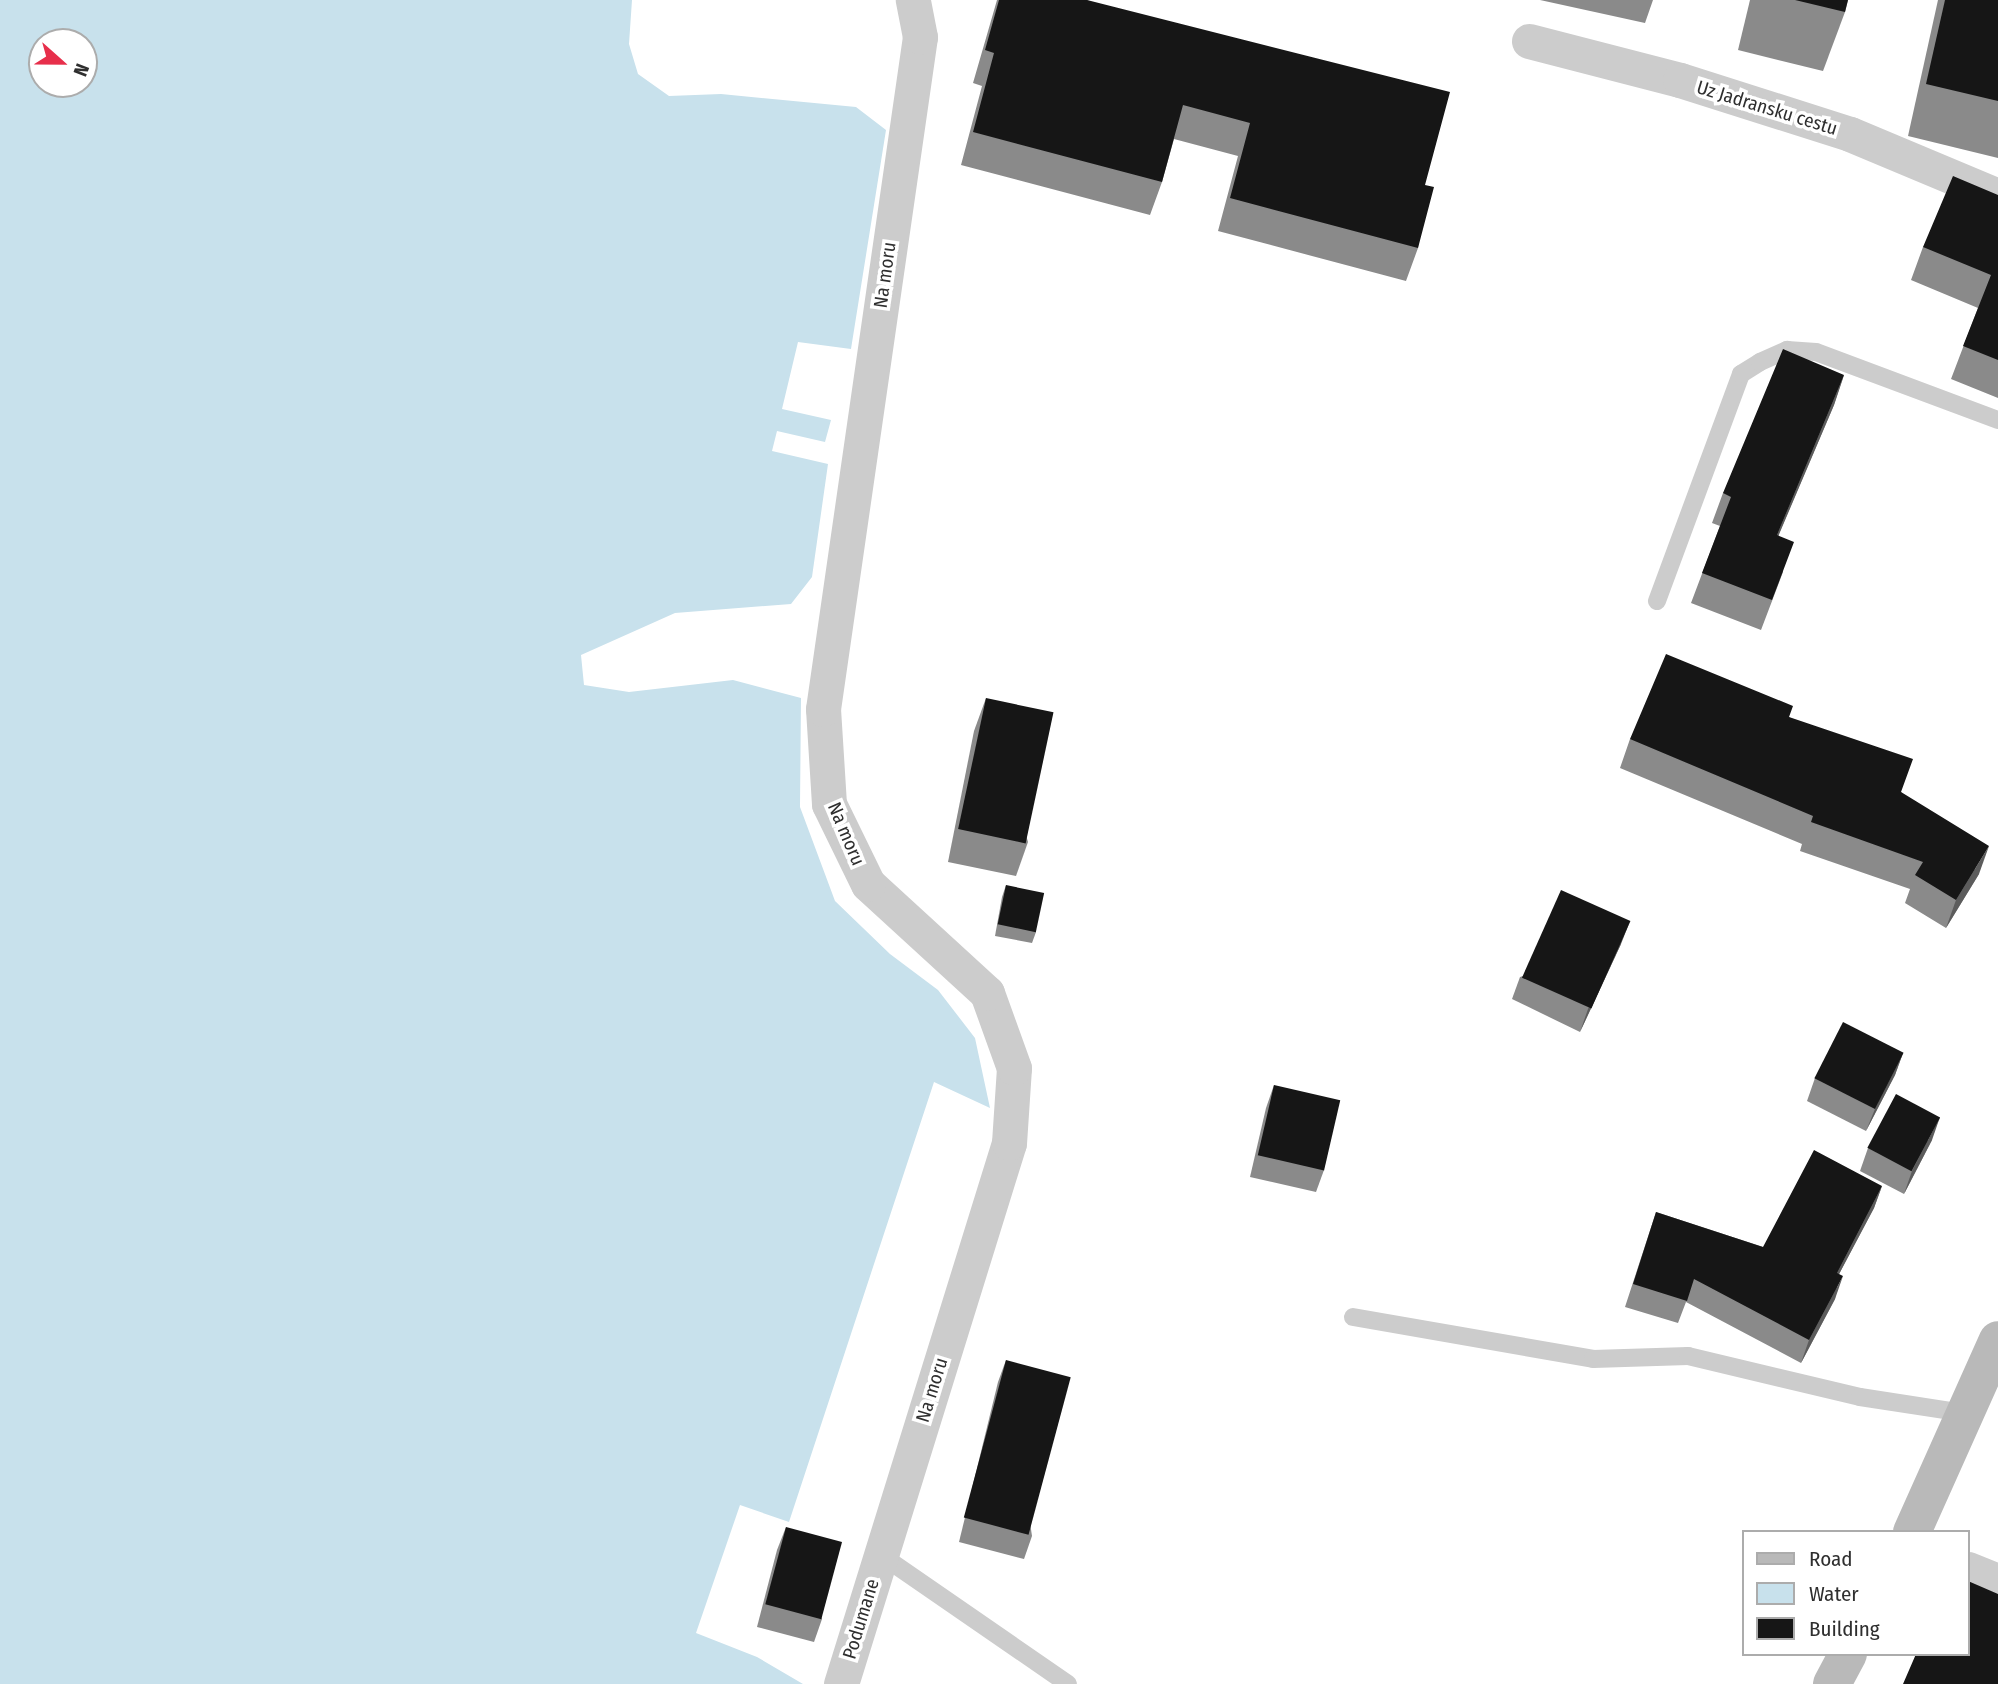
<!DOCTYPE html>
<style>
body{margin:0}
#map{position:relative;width:1998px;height:1684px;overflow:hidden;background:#fff;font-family:"Fira Sans Condensed",sans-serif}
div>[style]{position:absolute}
.water>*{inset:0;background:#c8e1ec}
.lane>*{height:18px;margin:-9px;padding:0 9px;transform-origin:9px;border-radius:9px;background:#ccc}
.street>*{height:35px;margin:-17.5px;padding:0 17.5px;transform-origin:17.5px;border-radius:17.5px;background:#ccc}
.secondary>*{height:38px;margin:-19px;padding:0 19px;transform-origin:19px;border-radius:19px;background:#b9b9b9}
.wall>*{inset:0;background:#8a8a8a}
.shaded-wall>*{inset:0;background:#5c5c5c}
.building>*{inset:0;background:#161616;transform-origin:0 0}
span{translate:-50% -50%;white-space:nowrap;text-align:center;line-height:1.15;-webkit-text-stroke:7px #fff;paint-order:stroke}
.street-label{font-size:19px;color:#2f2f2f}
.legend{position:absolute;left:1742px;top:1530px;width:228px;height:126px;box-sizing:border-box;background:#fff;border:2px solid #acacac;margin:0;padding:9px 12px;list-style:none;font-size:21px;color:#2f2f2f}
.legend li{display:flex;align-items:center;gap:14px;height:35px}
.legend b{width:35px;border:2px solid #acacac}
.north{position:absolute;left:28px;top:28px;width:70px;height:70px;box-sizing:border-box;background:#fff;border:2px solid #acacac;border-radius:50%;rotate:111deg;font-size:19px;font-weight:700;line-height:28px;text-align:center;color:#2f2f2f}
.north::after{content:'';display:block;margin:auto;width:24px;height:32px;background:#e72f4b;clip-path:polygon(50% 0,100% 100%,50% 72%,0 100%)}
</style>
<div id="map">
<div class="water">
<i style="clip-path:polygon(evenodd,0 0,632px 0,629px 44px,638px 74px,669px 96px,721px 94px,856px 107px,886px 130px,851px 349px,798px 342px,782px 409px,831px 420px,825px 442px,777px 431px,772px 451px,828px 464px,812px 577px,791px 604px,675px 613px,581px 655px,584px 685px,629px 692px,733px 680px,801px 698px,800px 807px,835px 901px,890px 954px,938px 990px,975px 1038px,990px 1108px,934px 1082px,789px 1522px,740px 1505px,696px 1633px,757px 1657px,803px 1684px,0 1684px,0 0,42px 42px,84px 42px,84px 84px,42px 84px,42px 42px)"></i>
</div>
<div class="lane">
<i style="left:1657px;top:601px;width:242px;rotate:-69.7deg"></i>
<i style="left:1741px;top:374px;width:22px;rotate:-32deg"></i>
<i style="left:1760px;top:362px;width:30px;rotate:-24deg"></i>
<i style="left:1787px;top:350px;width:29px;rotate:4deg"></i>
<i style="left:1816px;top:352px;width:194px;rotate:20.5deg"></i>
<i style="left:1353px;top:1317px;width:244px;rotate:9.9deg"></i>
<i style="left:1593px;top:1359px;width:95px;rotate:-1.8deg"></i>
<i style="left:1688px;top:1356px;width:177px;rotate:13.4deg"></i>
<i style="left:1860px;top:1397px;width:106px;rotate:8.7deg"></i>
<i style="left:881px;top:1555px;width:227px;rotate:34.6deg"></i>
</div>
<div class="street">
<i style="left:1529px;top:41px;width:156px;rotate:14.5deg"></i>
<i style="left:1680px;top:80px;width:178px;rotate:17.6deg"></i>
<i style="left:1850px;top:134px;width:160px;rotate:22.7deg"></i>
<i style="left:1968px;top:1569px;width:32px;rotate:22deg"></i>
<i style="left:841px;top:1684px;width:566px;rotate:-72.75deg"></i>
<i style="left:1009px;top:1143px;width:75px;rotate:-86.2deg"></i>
<i style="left:1014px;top:1068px;width:80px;rotate:-109.8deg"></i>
<i style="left:987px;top:993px;width:161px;rotate:-137.5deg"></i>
<i style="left:868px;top:884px;width:89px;rotate:-116deg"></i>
<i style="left:829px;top:804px;width:95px;rotate:-93.6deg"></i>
<i style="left:823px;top:709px;width:679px;rotate:-81.79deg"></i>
<i style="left:920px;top:37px;width:38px;rotate:-101deg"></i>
</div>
<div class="secondary">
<i style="left:1912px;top:1532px;width:210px;rotate:-65.9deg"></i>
<i style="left:1832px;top:1684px;width:34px;rotate:-62deg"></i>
</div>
<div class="wall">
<i style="clip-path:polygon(997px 0,1087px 0,1425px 185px,1418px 248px,1406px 281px,1218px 231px,1238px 156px,1174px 139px,1162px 182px,1150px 215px,961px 165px,982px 86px,973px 83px)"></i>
<i style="clip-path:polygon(1540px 0,1653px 0,1645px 23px)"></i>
<i style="clip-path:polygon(1750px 0,1848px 0,1845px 12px,1823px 71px,1738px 50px)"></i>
<i style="clip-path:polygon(1938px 0,1998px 0,1998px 158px,1908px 136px)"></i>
<i style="clip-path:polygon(1998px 195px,1998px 398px,1951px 379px,1978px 308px,1911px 280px,1923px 247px)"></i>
<i style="clip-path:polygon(1844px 375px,1834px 405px,1778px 536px,1783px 572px,1761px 630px,1691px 603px,1720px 526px,1712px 523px,1723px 493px)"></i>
<i style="clip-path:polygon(986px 698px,1028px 842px,1016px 876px,948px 862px,974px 731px)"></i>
<i style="clip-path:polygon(1789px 717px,1901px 792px,1979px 874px,1946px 928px,1905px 903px,1910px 889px,1800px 851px,1802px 844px,1620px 768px,1630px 739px)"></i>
<i style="clip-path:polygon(1006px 885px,1036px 932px,1032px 943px,995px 936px,1002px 897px)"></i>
<i style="clip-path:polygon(1621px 944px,1580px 1032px,1512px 999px,1520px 977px)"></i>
<i style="clip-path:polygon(1903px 1053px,1895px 1075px,1866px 1131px,1807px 1101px,1815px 1078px)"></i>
<i style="clip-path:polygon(1274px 1085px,1324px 1170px,1316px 1192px,1250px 1177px,1266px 1108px)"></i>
<i style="clip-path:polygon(1932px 1140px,1904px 1194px,1860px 1171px,1868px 1148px)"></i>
<i style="clip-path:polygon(1882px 1186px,1874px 1208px,1839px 1274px,1835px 1299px,1801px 1363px,1686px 1302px,1678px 1323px,1625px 1307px,1656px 1212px,1763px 1247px)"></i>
<i style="clip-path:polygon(1006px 1360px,1032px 1536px,1024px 1559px,959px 1542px,998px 1382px)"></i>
<i style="clip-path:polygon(786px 1527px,822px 1619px,814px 1642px,757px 1627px,777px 1550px)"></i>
</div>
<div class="shaded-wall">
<i style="clip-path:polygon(1844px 375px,1834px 405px,1766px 565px,1777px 535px)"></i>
<i style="clip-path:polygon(1989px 846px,1979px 874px,1946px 928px,1956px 900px)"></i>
<i style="clip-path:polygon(1630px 921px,1621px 944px,1580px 1032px,1588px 1009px)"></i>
<i style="clip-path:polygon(1903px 1053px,1895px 1075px,1866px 1131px,1875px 1109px)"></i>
<i style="clip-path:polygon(1940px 1117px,1932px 1140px,1904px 1194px,1912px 1171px)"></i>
<i style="clip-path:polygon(1882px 1186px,1874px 1208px,1828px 1295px,1837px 1273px)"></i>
<i style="clip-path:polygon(1843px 1276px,1835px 1299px,1801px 1363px,1809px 1340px)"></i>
</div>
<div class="building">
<i style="clip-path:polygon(999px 0,1087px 0,1450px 92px,1425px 185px,1434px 187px,1418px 248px,1230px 198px,1250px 123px,1183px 105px,1162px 182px,973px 132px,994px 53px,985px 50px)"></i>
<i style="clip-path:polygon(1795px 0,1848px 0,1845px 12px)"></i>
<i style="clip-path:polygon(1945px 0,1998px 0,1998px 101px,1926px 84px)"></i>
<i style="clip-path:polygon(1953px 176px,1998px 195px,1998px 360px,1963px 346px,1991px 275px,1923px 247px)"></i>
<i style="clip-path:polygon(1783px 349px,1844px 375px,1777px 535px,1794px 542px,1772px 600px,1702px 573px,1731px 497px,1723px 493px)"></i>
<i style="clip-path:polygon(1666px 654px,1793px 706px,1789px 717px,1913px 759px,1901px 792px,1989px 846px,1956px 900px,1915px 875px,1923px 862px,1811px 822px,1813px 816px,1630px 739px)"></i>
<i style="left:986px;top:698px;width:69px;height:134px;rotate:12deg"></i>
<i style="left:1006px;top:885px;width:39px;height:40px;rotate:12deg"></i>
<i style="left:1561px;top:890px;width:76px;height:96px;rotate:24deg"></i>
<i style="left:1843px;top:1022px;width:68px;height:63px;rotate:27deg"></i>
<i style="left:1274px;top:1085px;width:68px;height:72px;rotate:13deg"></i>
<i style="left:1896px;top:1094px;width:50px;height:61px;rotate:28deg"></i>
<i style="clip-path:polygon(1814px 1150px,1882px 1186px,1837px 1273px,1843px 1276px,1809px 1340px,1694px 1279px,1687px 1301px,1633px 1284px,1656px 1212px,1763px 1247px)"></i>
<i style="left:1006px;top:1360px;width:67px;height:163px;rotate:15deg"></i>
<i style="left:786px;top:1527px;width:58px;height:80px;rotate:15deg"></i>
<i style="clip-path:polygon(1968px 1581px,1998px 1594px,1998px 1684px,1903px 1684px,1916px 1654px,1968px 1654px)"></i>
</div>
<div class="street-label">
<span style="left:1767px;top:108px;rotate:17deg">Uz Jadransku cestu</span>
<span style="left:885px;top:275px;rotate:-82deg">Na moru</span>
<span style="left:846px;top:834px;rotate:67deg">Na moru</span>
<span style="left:932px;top:1390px;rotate:-73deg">Na moru</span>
<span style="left:861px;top:1619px;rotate:-73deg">Podumane</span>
</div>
<ul class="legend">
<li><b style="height:9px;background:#b9b9b9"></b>Road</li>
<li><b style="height:19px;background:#c8e1ec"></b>Water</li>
<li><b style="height:19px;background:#161616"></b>Building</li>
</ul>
<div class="north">N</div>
</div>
